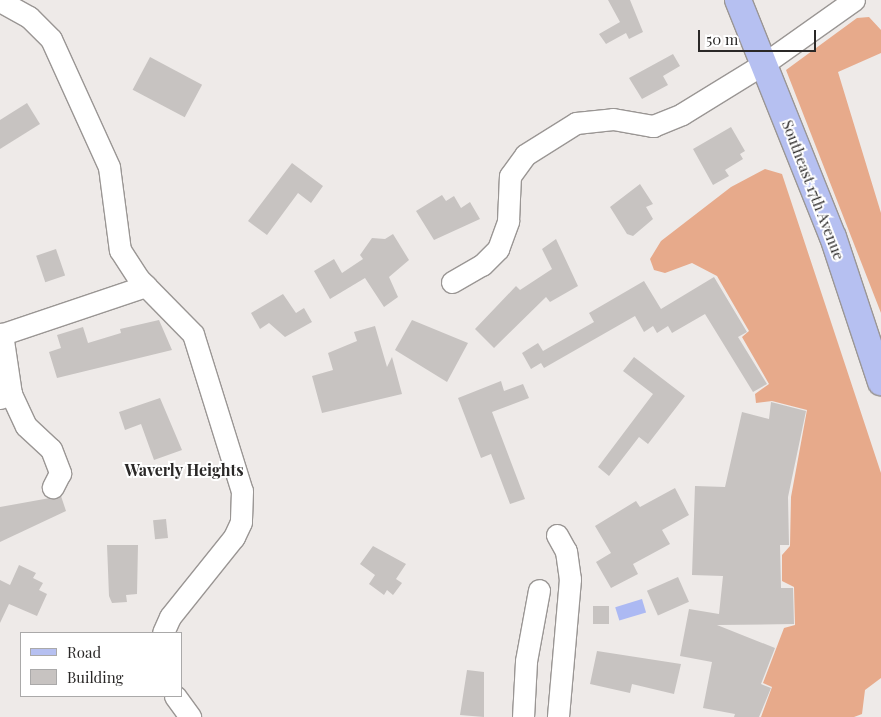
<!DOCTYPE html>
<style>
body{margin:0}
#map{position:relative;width:881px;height:717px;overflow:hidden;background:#eeeae8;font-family:"Playfair Display",serif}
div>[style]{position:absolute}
.forest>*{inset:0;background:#e7aa8b}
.water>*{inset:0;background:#acb9f3;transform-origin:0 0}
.building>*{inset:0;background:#c7c3c1;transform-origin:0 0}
.roads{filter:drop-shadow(1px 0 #9a9694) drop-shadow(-1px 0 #9a9694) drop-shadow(0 1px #9a9694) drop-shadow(0 -1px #9a9694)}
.minor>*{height:21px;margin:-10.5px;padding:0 10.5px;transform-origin:10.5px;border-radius:10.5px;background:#fff}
.major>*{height:26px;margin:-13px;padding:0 13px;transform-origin:13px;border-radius:13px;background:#b6c0f1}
span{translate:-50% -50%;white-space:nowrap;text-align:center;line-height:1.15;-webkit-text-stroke:4px #fff;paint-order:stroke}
.street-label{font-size:15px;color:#2a2827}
.neighbourhood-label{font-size:16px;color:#2a2827;font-weight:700}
.legend{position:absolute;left:20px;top:632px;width:162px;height:65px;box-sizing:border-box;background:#fff;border:1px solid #aaa9a9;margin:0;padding:6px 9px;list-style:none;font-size:15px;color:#2a2827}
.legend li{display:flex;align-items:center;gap:10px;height:25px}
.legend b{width:25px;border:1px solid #aaa9a9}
.scale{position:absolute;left:698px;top:30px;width:118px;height:22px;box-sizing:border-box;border:2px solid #2a2827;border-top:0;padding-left:6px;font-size:15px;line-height:18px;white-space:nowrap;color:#2a2827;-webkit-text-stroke:4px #fff;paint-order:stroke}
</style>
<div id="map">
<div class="forest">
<i style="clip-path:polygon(869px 17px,881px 30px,881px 53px,838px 72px,881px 213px,881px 313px,786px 70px,857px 18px)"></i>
<i style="clip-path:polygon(765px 169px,782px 174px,881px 473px,881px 678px,865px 690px,862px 714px,854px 717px,761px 717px,772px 687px,763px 683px,784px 628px,795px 625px,794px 587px,782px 581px,782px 555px,790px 546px,791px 497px,807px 410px,772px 401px,756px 403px,755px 394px,769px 384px,742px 337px,749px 331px,717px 276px,692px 263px,665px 273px,654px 270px,650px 259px,661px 241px,731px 187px)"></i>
</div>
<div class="water">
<i style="left:642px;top:599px;width:14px;height:28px;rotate:73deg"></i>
</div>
<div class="building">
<i style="clip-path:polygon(608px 0,630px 0,643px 32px,629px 39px,626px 33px,606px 44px,599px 34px,620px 22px)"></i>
<i style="clip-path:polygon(673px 54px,680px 66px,663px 76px,668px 85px,642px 99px,629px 78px)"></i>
<i style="left:150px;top:57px;width:59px;height:37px;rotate:28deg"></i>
<i style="clip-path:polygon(27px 103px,40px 124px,0 149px,0 120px)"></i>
<i style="clip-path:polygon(731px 127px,745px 151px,740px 154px,743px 159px,725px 170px,729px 176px,713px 185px,693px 149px)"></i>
<i style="clip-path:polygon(292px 163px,323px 186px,311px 203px,298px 193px,267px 235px,248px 221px)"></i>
<i style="clip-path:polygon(640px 184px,653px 204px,646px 207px,653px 219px,633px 236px,627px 234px,610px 207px)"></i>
<i style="clip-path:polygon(442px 195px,446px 201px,454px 196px,461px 208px,470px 202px,480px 219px,434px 240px,416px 211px)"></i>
<i style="clip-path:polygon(393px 234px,409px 260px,389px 277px,398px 297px,384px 307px,365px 278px,330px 299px,314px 271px,334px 259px,342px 273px,363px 259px,360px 255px,372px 238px,385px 239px)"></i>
<i style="clip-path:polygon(556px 239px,578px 286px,550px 302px,546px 297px,494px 348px,475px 329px,516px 286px,520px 290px,552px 269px,542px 249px)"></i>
<i style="left:56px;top:249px;width:28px;height:21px;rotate:71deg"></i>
<i style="clip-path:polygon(714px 277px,747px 332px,738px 337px,767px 384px,753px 392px,705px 314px,672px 333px,668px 326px,657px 333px,653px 326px,644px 332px,635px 316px,544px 368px,541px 363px,531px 369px,522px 353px,538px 343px,543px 351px,594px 322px,589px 313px,644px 281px,661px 309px)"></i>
<i style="clip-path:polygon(283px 294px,296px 313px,304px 308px,312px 322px,285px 337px,269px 323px,260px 329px,251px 313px)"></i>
<i style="clip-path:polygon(159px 320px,172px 350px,57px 378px,49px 352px,61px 348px,57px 335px,83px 327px,88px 343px,121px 333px,120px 329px)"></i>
<i style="clip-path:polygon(412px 320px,468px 343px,447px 382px,395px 350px)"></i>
<i style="clip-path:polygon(375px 326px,387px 367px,392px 357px,402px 394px,322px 413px,312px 376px,333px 370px,328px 353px,357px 341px,354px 332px)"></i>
<i style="clip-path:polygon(634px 357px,685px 396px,648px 444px,639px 437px,609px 476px,598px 467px,653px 394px,623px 371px)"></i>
<i style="clip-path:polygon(501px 381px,504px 391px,523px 384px,529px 398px,492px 412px,525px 499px,510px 504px,491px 454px,481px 458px,458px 398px)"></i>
<i style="clip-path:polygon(160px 398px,182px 450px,154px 460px,141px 424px,125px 430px,119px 412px)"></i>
<i style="clip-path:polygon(771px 402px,806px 411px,788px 497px,789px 545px,780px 545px,781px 588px,793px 588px,794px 624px,717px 625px,775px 648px,761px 684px,771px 688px,759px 717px,734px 717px,735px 714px,703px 708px,712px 662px,680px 656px,689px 609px,719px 614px,723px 576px,692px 575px,695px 486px,725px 487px,742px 412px,769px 419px)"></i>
<i style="clip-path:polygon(675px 488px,689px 515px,662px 530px,670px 544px,633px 564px,638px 574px,611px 588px,596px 562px,611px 553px,595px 526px,636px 501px,640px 507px)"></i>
<i style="clip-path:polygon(61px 496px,66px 511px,0 542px,0 507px)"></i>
<i style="left:166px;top:519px;width:19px;height:13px;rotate:84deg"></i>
<i style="clip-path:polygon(107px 545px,138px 545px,137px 594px,126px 595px,127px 602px,112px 603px,109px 596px)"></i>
<i style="clip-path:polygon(373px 546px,406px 564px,396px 579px,402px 583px,393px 595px,387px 590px,384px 595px,369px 584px,375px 575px,360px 564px)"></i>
<i style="clip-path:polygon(19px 565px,36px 573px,33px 578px,43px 583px,39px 590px,47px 594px,37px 616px,9px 604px,0 623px,0 580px,10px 585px)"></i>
<i style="left:678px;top:577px;width:27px;height:34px;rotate:66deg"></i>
<i style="left:593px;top:606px;width:16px;height:18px"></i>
<i style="clip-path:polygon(597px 651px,681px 664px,674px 694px,632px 684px,630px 693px,590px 684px)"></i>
<i style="clip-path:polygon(467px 670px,484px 672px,484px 717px,460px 715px)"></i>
</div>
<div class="roads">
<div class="minor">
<i style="left:0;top:1px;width:33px;rotate:29deg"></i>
<i style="left:29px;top:17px;width:31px;rotate:45deg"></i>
<i style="left:51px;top:39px;width:141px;rotate:65.6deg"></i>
<i style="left:109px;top:167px;width:84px;rotate:82.5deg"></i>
<i style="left:120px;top:250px;width:33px;rotate:57deg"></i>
<i style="left:138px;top:278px;width:78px;rotate:45.5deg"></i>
<i style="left:193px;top:334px;width:164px;rotate:72.7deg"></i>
<i style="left:242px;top:491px;width:31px;rotate:92deg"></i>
<i style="left:241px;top:522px;width:17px;rotate:115deg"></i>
<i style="left:234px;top:537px;width:102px;rotate:128.7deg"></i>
<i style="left:170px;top:617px;width:17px;rotate:114deg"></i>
<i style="left:452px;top:282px;width:34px;rotate:-30deg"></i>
<i style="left:482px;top:265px;width:23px;rotate:-45deg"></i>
<i style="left:498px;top:249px;width:30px;rotate:-70deg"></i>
<i style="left:508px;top:221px;width:45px;rotate:-87.5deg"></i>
<i style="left:510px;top:176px;width:26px;rotate:-54deg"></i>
<i style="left:525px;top:155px;width:60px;rotate:-32.1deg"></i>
<i style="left:576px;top:123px;width:37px;rotate:-6deg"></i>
<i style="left:613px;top:119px;width:41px;rotate:9.9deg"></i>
<i style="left:653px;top:126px;width:31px;rotate:-22deg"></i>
<i style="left:682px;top:114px;width:97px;rotate:-31.6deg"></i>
<i style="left:765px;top:63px;width:109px;rotate:-35.3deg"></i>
<i style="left:0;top:335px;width:154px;rotate:-18.6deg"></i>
<i style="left:11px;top:394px;width:35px;rotate:65deg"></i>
<i style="left:26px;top:426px;width:34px;rotate:43deg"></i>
<i style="left:51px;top:449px;width:26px;rotate:69deg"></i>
<i style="left:60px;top:473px;width:16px;rotate:117deg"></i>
<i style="left:0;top:398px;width:12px;rotate:-20deg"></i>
<i style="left:11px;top:394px;width:61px;rotate:-98.5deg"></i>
<i style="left:557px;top:535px;width:18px;rotate:61deg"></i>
<i style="left:566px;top:551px;width:28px;rotate:82deg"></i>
<i style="left:570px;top:579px;width:139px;rotate:95deg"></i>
<i style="left:175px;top:696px;width:26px;rotate:54deg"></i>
<i style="left:523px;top:717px;width:56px;rotate:-86.9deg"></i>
<i style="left:526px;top:661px;width:72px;rotate:-79.6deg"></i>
</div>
<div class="major">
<i style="left:738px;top:0;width:255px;rotate:68.2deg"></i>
<i style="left:833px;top:237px;width:153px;rotate:71.7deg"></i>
</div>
</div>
<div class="street-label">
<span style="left:813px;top:190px;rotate:69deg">Southeast 17th Avenue</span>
</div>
<div class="neighbourhood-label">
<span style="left:184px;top:470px">Waverly Heights</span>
</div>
<ul class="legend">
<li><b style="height:6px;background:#b6c0f1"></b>Road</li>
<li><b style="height:14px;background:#c7c3c1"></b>Building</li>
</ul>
<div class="scale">50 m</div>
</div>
